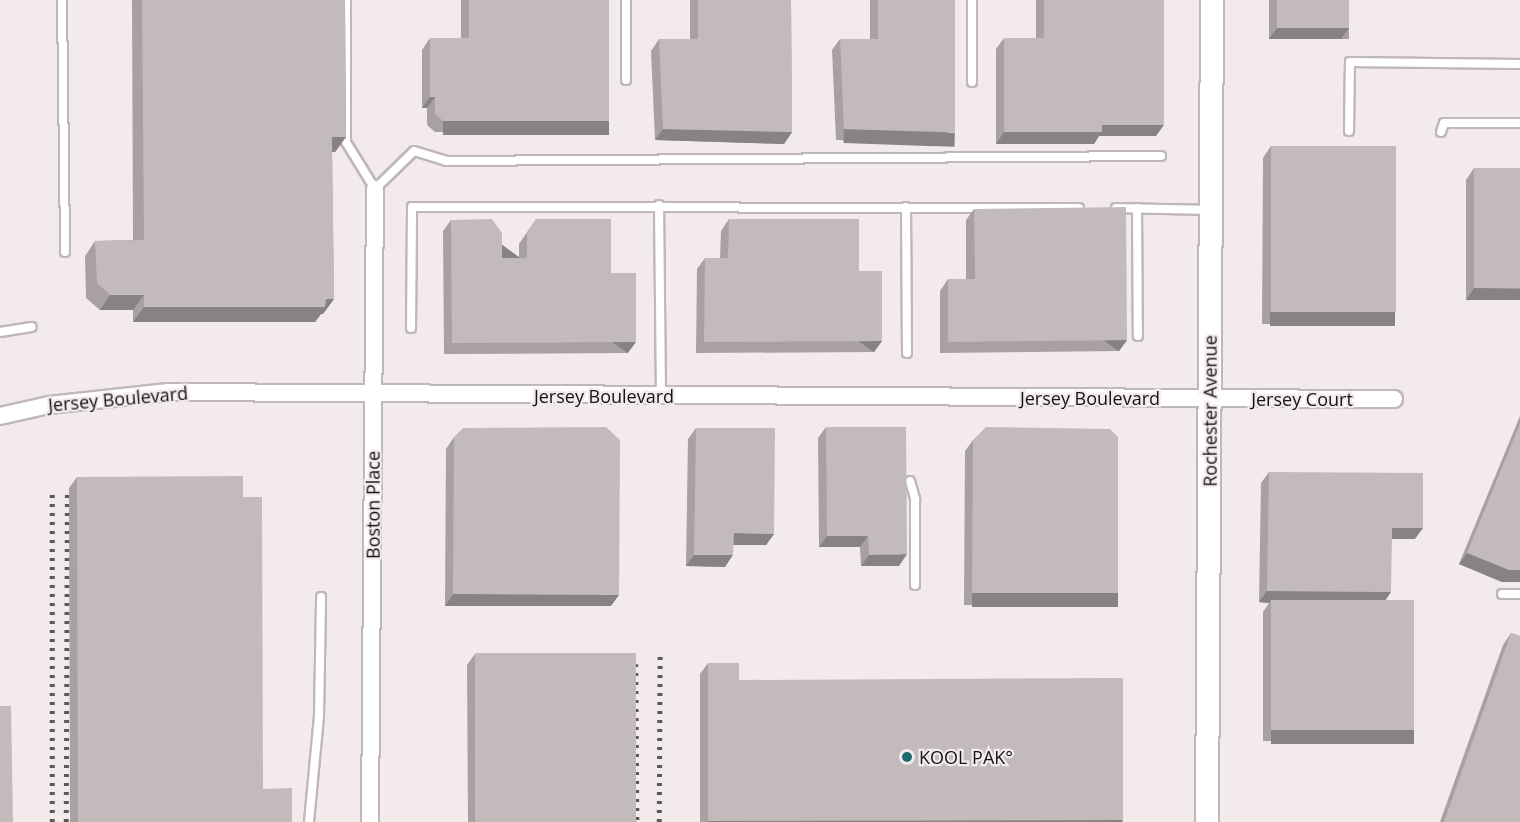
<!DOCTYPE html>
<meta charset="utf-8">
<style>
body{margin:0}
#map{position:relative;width:1520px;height:822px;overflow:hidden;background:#f3eaec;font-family:"Open Sans",sans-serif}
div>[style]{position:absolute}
.roads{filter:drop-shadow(2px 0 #c0b7b9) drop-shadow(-2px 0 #c0b7b9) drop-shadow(0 2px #c0b7b9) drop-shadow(0 -2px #c0b7b9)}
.service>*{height:8px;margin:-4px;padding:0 4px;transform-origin:4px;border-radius:4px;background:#fff}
.minor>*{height:16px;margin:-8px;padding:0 8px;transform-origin:8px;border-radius:8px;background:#fff}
.secondary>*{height:22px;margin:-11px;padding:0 11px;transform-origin:11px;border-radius:11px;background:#fff}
.rail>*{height:4.5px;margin-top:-2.25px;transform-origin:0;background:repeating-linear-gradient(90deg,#5d5859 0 3px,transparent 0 9px)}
.wall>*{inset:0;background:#a8a0a2;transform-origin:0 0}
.shaded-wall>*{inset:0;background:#888284;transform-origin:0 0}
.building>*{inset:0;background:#c3babc;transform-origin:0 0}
.dots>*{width:16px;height:16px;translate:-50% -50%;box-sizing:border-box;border:3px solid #f3eaec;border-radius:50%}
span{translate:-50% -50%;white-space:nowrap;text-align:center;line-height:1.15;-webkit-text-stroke:4.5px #f3eaec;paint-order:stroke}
.street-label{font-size:18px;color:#161314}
.poi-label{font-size:18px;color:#161314}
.left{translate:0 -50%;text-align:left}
</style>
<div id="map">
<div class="roads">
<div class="service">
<i style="left:62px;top:0;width:252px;rotate:89.3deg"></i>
<i style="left:346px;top:0;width:142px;rotate:90deg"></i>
<i style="left:346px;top:142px;width:55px;rotate:58.3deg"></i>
<i style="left:375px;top:189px;width:54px;rotate:-44.3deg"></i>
<i style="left:414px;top:151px;width:34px;rotate:17deg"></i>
<i style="left:446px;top:161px;width:715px;rotate:-0.4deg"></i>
<i style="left:626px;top:0;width:80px;rotate:90deg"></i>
<i style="left:972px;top:0;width:82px;rotate:90deg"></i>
<i style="left:1349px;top:131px;width:69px;rotate:-89.2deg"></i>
<i style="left:1350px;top:62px;width:170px;rotate:0.7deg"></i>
<i style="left:1441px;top:132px;width:9px;rotate:-72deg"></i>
<i style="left:1444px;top:123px;width:76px"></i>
<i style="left:659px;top:205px;width:191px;rotate:89.4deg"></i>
<i style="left:906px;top:207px;width:146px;rotate:89.6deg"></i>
<i style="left:1116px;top:208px;width:95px;rotate:1.2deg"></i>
<i style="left:1137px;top:208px;width:128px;rotate:89.6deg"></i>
<i style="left:411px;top:328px;width:121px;rotate:-89.5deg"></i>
<i style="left:412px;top:207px;width:667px;rotate:0.09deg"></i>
<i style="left:0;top:332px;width:32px;rotate:-9deg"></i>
<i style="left:910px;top:481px;width:19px;rotate:74deg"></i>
<i style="left:915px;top:499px;width:86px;rotate:90deg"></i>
<i style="left:1502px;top:594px;width:18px"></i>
<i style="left:309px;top:822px;width:106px;rotate:-84.6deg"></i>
<i style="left:319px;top:716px;width:119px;rotate:-89deg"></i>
</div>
<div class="minor">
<i style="left:0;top:416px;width:50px;rotate:-12.7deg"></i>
<i style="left:49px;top:405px;width:120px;rotate:-6.2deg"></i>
<i style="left:168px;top:392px;width:1226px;rotate:0.33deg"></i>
<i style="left:370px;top:822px;width:633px;rotate:-89.55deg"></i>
</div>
<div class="secondary">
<i style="left:1207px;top:822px;width:822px;rotate:-89.65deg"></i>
</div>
</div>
<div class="rail">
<i style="left:636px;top:664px;width:158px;rotate:89.6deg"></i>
<i style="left:52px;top:822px;width:328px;rotate:-90deg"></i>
<i style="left:66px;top:822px;width:328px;rotate:-89.8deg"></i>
<i style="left:659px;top:822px;width:167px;rotate:-89.7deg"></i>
</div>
<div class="wall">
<i style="clip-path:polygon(132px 0,345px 0,346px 137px,335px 152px,332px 152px,334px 299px,323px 314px,321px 314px,315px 322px,133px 322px,133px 310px,100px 310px,86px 298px,85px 256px,95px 241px,133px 240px)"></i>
<i style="clip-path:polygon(461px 0,609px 0,609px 121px,601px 132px,435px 132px,427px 125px,427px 108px,422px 108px,422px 50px,430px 38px,461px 38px)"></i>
<i style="clip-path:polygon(690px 0,791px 0,792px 132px,784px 144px,655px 140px,651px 51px,659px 39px,690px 39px)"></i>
<i style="clip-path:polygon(870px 0,955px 0,947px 143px,836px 140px,832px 50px,840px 39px,870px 39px)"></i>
<i style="clip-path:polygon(1036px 0,1164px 0,1156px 136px,1099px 136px,1094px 144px,996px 144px,996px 49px,1004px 38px,1036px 38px)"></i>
<i style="left:1269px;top:0;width:80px;height:39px"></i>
<i style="clip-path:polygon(1271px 146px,1387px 325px,1262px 324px,1263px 158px)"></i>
<i style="clip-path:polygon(1474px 168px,1520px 168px,1520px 300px,1466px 300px,1466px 180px)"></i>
<i style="clip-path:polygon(974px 209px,1127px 340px,1119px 351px,940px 353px,940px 291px,948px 279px,966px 279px,966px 220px)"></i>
<i style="clip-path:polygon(536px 219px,611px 273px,628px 353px,444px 354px,443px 231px,451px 220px,502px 258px,519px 258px,519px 244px)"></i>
<i style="clip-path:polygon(729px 219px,859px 271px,882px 341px,874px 352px,696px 353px,697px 269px,705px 258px,720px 258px,721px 231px)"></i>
<i style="clip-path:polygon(1520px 416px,1520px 582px,1502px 582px,1459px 564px)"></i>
<i style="clip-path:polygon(826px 427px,899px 566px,861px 566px,860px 547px,819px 547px,818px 438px)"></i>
<i style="clip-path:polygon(696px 428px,774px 534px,766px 545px,733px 545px,725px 567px,686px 566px,688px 439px)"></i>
<i style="clip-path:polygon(454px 437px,611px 606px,445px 606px,446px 449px)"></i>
<i style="clip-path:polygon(973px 440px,1110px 605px,964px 605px,965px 451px)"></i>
<i style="clip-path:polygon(1269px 472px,1415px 539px,1392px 539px,1385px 600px,1406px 741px,1263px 741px,1263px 612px,1269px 603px,1259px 602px,1261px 483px)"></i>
<i style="clip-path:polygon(77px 477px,243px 497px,263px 789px,292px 822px,70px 822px,69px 488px)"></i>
<i style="clip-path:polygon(1511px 633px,1520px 636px,1520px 822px,1440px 822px,1503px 645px)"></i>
<i style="clip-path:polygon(475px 654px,637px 822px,468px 822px,467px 665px)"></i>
<i style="clip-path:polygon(708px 663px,739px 680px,1123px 820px,1122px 822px,700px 822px,700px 674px)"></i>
</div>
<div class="shaded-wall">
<i style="clip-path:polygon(1277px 28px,1349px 28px,1341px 39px,1269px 39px)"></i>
<i style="clip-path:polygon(430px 97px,435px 97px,427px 108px,422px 108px)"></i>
<i style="left:443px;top:121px;width:166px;height:14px"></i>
<i style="clip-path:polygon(1102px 125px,1164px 125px,1156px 136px,1099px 136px,1094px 144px,996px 144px,1004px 132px)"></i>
<i style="clip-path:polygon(663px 129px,792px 132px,784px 144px,655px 140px)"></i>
<i style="left:844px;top:129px;width:111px;height:14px;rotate:2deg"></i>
<i style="clip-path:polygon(332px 137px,346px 137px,335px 152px,322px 152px)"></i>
<i style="clip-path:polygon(1474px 288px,1520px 289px,1520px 300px,1466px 300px)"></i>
<i style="clip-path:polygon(110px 295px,144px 295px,133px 310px,100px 310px)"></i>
<i style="clip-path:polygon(334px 299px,323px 314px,321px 314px,315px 322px,133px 322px,144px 307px)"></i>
<i style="left:1270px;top:312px;width:125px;height:14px"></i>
<i style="left:1127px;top:340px;width:14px;height:179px;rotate:126deg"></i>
<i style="left:882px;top:341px;width:14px;height:178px;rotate:126deg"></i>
<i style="left:636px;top:342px;width:14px;height:184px;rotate:126deg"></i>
<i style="clip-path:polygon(1392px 528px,1423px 528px,1415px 539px,1384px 539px)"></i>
<i style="clip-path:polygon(734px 533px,774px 534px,766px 545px,726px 545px)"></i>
<i style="clip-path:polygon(827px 536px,868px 536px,860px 547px,819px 547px)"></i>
<i style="clip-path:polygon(1467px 553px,1520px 570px,1520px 582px,1502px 582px,1459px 564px)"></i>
<i style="clip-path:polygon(907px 554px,899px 566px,861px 566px,869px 555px)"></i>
<i style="clip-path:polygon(694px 555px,733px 555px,725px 567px,686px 566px)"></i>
<i style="clip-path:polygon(1267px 591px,1391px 592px,1383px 604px,1271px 600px,1269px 603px,1259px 602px)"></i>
<i style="left:972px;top:593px;width:146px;height:14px"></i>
<i style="clip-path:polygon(453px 594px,619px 595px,611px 606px,445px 606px)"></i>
<i style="left:1271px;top:730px;width:143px;height:14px"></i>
<i style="clip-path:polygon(1123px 820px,1122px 822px,707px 822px,708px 821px)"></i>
</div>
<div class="building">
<i style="clip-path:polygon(142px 0,345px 0,346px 137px,332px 137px,334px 299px,326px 299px,325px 307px,144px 307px,144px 295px,110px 295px,97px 283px,95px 241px,144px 240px)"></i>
<i style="clip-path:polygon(469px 0,609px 0,609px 121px,443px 121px,435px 114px,435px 97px,430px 97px,430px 38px,469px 38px)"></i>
<i style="clip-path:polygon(698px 0,791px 0,792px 132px,663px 129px,659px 39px,698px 39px)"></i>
<i style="clip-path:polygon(878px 0,955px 0,955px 132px,844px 129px,840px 39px,878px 39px)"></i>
<i style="clip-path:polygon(1044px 0,1164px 0,1164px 125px,1102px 125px,1102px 132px,1004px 132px,1004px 38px,1044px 38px)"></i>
<i style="left:1277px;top:0;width:72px;height:28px"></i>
<i style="left:1271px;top:146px;width:125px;height:166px"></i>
<i style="left:1474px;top:168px;width:46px;height:120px"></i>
<i style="clip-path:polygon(1126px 207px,1127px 340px,948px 342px,948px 279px,975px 279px,974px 209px)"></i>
<i style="clip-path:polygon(492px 219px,502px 233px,502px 258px,527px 258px,527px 233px,536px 219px,611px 219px,611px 273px,636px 273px,636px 342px,452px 343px,451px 220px)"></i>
<i style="clip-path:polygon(729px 219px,859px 219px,859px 271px,882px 271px,882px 341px,704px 342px,705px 258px,728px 258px)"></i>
<i style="clip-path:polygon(1520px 424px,1520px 570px,1509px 570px,1467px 553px)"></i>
<i style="clip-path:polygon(606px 427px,620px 440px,619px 595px,453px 594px,454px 437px,463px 428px)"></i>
<i style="clip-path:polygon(826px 427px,906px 427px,907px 554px,869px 555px,868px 536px,827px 536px)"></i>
<i style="clip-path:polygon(986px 427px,1110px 429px,1118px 437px,1118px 593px,972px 593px,973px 440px)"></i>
<i style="clip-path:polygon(696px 428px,775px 428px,774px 534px,734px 533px,733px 555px,694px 555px)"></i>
<i style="clip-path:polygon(1269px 472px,1423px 473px,1423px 528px,1392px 528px,1391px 592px,1267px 591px)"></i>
<i style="clip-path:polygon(243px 476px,243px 497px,262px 497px,263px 789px,292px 788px,292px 822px,78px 822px,77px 477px)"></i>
<i style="left:1271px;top:600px;width:143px;height:130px"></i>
<i style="clip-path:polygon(1511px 633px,1520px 636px,1520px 822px,1444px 822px)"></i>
<i style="left:636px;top:653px;width:169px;height:161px;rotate:90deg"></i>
<i style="clip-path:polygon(708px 663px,739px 663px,739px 680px,1123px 678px,1123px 820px,708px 821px)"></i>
<i style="clip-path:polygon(0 706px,11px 706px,13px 822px,0 822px)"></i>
</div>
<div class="dots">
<i style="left:907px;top:757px;background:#1c6970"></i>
</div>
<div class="street-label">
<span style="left:604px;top:396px">Jersey Boulevard</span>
<span style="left:1090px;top:398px">Jersey Boulevard</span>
<span style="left:118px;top:399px;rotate:-5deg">Jersey Boulevard</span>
<span style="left:1302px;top:399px">Jersey Court</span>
<span style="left:1210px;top:411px;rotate:-90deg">Rochester Avenue</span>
<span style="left:373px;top:505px;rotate:-90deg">Boston Place</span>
</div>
<div class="poi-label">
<span class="left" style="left:919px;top:757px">KOOL PAK°</span>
</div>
</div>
